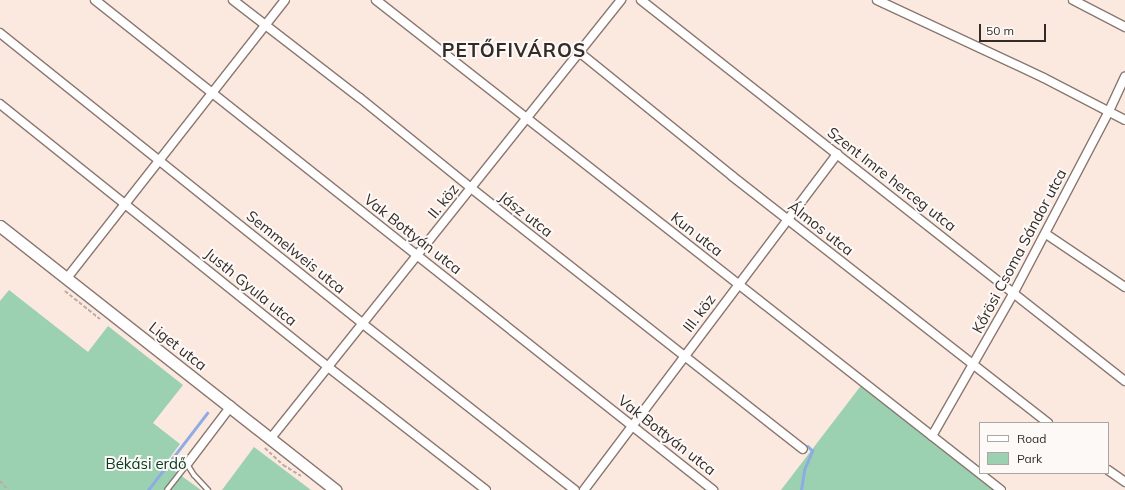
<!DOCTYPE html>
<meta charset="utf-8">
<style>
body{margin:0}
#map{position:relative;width:1125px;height:490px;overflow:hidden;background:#fbe8df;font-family:Mulish,sans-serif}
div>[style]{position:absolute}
.green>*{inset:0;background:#9bd1b0}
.stream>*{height:2.5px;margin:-1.25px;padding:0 1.25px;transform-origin:1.25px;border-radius:1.25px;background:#8eabe4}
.path>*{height:1.5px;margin-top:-0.75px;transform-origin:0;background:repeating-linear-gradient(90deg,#bcaca5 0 4px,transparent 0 6px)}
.roads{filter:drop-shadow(1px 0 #8a7870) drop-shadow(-1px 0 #8a7870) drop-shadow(0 1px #8a7870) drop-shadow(0 -1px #8a7870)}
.service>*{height:4px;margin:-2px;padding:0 2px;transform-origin:2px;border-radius:2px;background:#fff}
.minor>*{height:8px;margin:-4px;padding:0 4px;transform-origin:4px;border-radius:4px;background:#fff}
.secondary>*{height:11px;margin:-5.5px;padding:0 5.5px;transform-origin:5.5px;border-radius:5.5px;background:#fff}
span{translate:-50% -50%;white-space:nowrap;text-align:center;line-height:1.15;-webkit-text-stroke:4px #fdf9f7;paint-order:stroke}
.street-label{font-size:15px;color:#332b28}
.park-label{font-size:15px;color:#013a21}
.district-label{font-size:19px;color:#332b28;font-weight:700;letter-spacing:1px}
.legend{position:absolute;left:979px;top:422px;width:130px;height:52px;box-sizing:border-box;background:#fdf9f7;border:1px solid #aca7a4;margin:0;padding:5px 7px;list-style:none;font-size:12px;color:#332b28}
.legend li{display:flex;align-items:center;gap:8px;height:20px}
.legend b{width:20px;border:1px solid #aca7a4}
.scale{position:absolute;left:979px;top:24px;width:67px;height:18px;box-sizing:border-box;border:2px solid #332b28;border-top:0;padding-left:5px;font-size:12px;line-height:14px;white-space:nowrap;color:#332b28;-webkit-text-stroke:3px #fdf9f7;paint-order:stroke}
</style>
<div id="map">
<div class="green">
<i style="clip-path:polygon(9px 290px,88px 352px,108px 326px,183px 385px,153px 423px,180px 444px,165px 464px,201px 490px,0 490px,0 301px)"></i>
<i style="clip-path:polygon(863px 383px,999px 490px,781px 490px)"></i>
<i style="clip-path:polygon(254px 447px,311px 490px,222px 490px)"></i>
</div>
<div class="stream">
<i style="left:148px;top:490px;width:97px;rotate:-52.5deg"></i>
<i style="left:801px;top:490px;width:20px;rotate:-81deg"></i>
<i style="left:804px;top:470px;width:21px;rotate:-67deg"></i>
<i style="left:812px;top:451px;width:6px;rotate:-135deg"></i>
</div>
<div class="path">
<i style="left:65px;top:291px;width:45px;rotate:38.7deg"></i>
<i style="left:265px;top:448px;width:25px;rotate:43deg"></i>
<i style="left:283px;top:465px;width:21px;rotate:31deg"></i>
<i style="left:0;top:481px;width:12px;rotate:48deg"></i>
</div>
<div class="roads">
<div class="service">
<i style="left:167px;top:490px;width:33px;rotate:-52deg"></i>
<i style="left:187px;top:464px;width:13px;rotate:58deg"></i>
<i style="left:194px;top:475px;width:21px;rotate:47deg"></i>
</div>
<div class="minor">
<i style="left:95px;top:0;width:789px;rotate:38.41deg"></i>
<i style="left:233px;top:0;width:160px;rotate:37.7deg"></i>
<i style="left:360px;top:98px;width:143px;rotate:39deg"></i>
<i style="left:471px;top:188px;width:422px;rotate:38.2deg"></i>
<i style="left:376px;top:0;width:794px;rotate:38.1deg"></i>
<i style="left:641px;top:0;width:616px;rotate:38.21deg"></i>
<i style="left:877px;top:0;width:184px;rotate:25deg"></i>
<i style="left:1044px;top:78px;width:91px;rotate:27.4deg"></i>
<i style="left:1073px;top:0;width:59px;rotate:27.4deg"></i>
<i style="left:0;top:33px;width:465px;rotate:38.7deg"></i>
<i style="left:363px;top:324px;width:269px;rotate:38.1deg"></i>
<i style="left:579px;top:52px;width:197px;rotate:39deg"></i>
<i style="left:732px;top:176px;width:401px;rotate:38deg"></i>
<i style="left:0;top:104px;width:420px;rotate:38.7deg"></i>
<i style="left:328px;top:367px;width:200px;rotate:37.9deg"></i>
<i style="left:1046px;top:234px;width:95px;rotate:33.9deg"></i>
<i style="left:67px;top:278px;width:353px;rotate:-51.9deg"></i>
<i style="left:932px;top:436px;width:161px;rotate:-60.3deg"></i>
<i style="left:1012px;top:296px;width:209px;rotate:-62.3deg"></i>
<i style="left:1109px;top:111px;width:38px;rotate:-65deg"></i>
<i style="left:271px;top:438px;width:561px;rotate:-51.37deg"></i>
<i style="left:187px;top:464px;width:73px;rotate:-52.8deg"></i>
<i style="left:1108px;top:470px;width:21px;rotate:35deg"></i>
<i style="left:584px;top:490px;width:421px;rotate:-53deg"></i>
</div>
<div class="secondary">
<i style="left:0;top:226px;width:427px;rotate:38.2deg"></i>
</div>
</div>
<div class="street-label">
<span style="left:892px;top:179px;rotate:38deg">Szent Imre herceg utca</span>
<span style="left:443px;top:201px;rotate:-51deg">II. köz</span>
<span style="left:526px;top:214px;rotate:38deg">Jász utca</span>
<span style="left:821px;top:228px;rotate:38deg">Álmos utca</span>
<span style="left:413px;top:234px;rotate:38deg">Vak Bottyán utca</span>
<span style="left:697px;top:234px;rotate:38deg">Kun utca</span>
<span style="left:1019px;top:251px;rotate:-62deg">Kőrösi Csoma Sándor utca</span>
<span style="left:296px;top:252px;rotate:39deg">Semmelweis utca</span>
<span style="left:251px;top:287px;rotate:39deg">Justh Gyula utca</span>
<span style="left:699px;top:313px;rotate:-53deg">III. köz</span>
<span style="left:178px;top:346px;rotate:38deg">Liget utca</span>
<span style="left:667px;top:435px;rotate:38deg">Vak Bottyán utca</span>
</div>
<div class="park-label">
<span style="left:146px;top:464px">Békási erdő</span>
</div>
<div class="district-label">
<span style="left:514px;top:51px">PETŐFIVÁROS</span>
</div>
<ul class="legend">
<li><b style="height:5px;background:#fff"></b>Road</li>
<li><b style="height:11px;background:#9bd1b0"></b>Park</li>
</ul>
<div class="scale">50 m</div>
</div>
